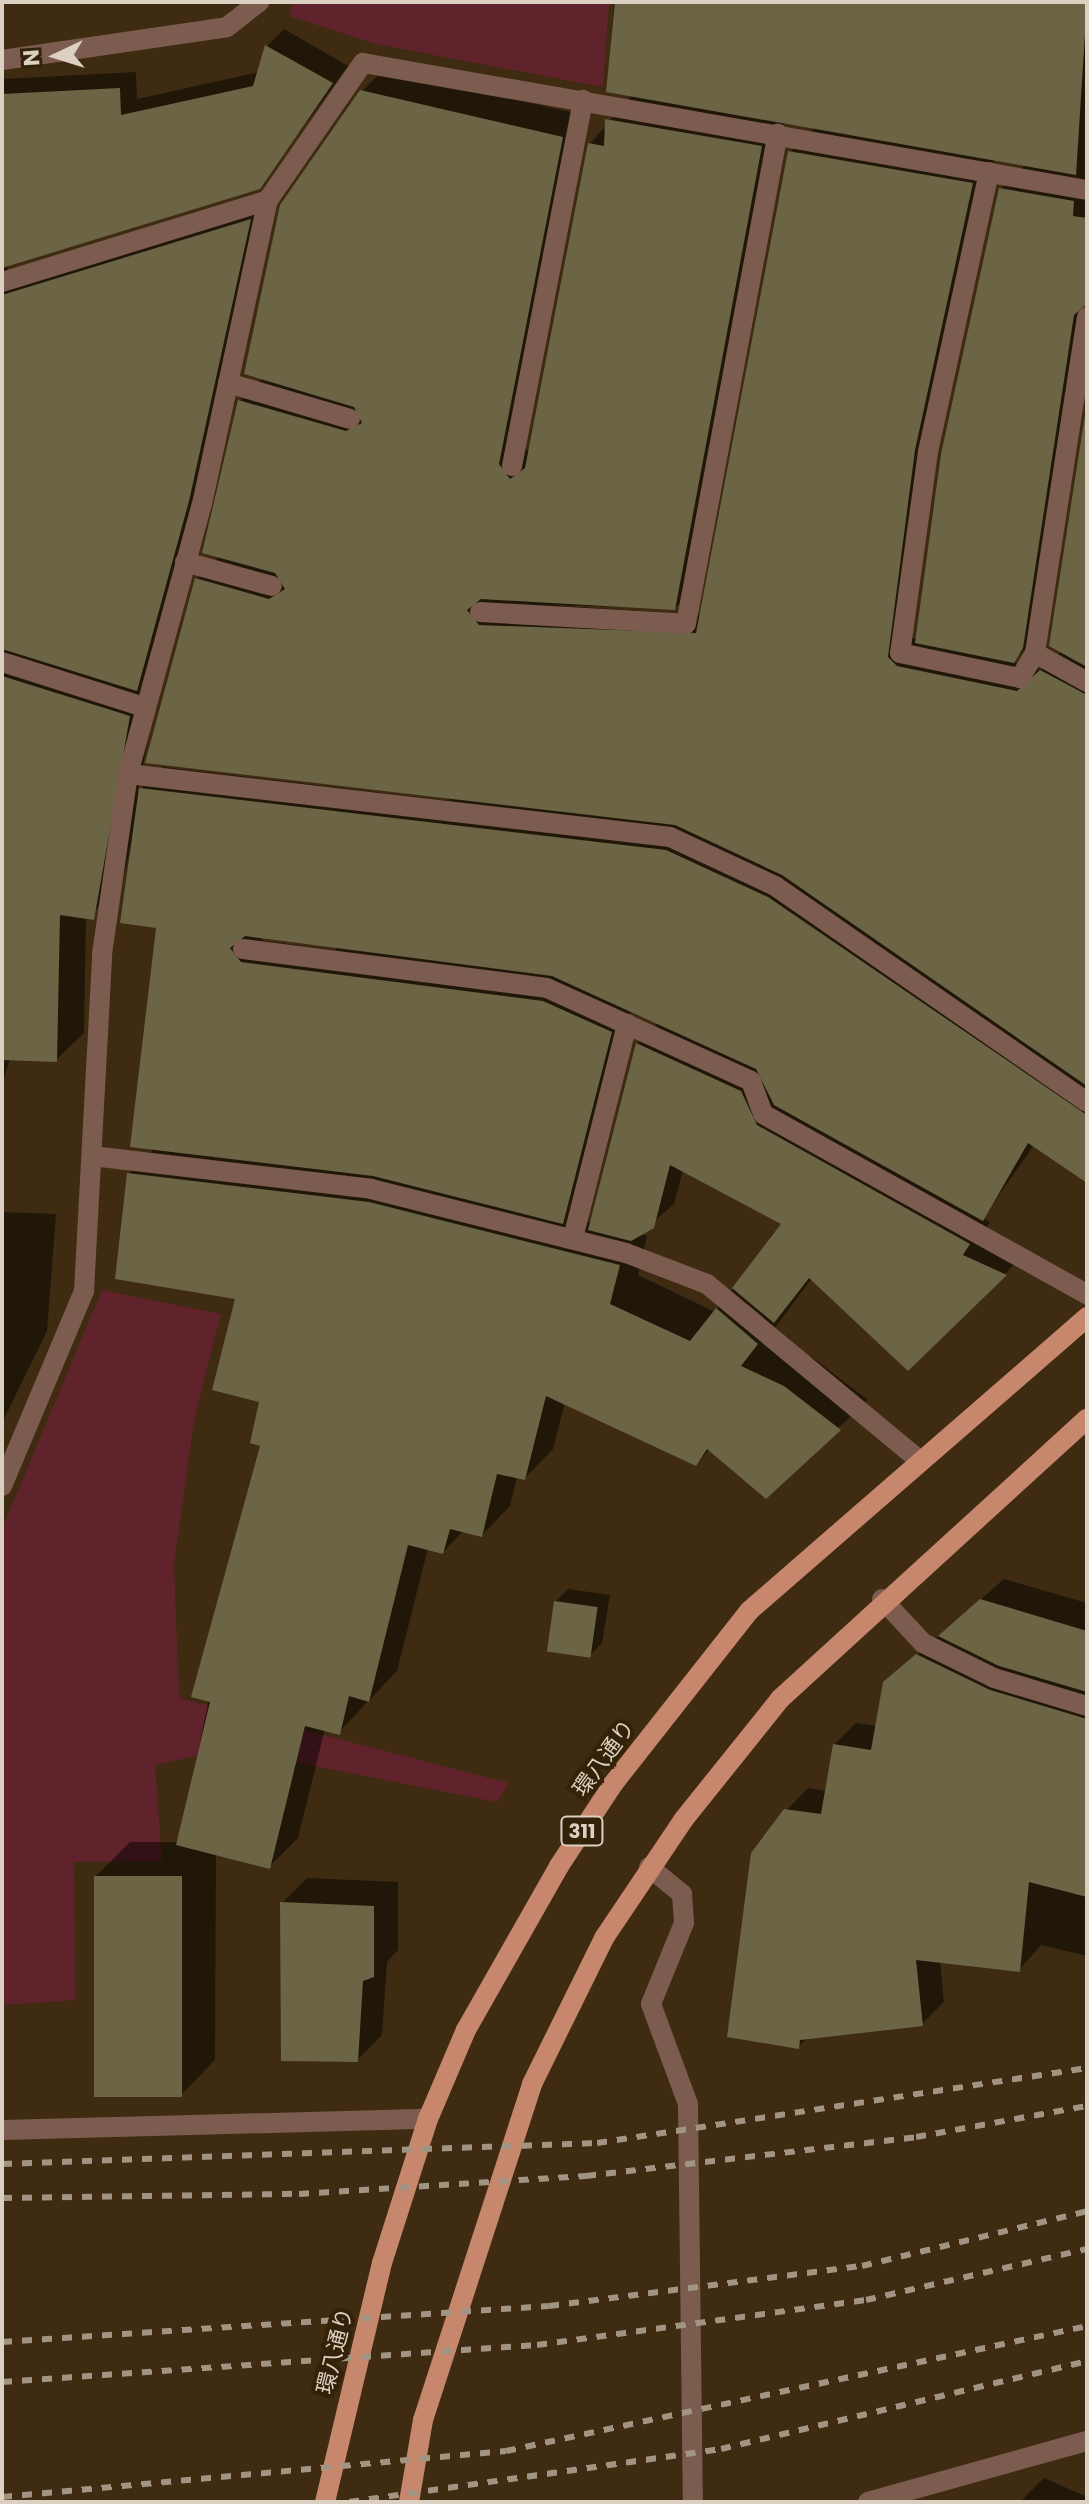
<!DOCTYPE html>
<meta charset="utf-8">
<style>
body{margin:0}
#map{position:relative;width:1089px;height:2504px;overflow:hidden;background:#3e2b12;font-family:Poppins,"Noto Sans JP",sans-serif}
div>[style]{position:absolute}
.green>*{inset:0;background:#61232b}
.shadow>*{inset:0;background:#0007}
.building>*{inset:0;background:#6b6545;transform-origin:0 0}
.minor>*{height:20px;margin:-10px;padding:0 10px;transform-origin:10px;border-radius:10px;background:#7c5c4f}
.major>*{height:20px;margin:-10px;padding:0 10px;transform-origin:10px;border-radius:10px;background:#c7876d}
.rail>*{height:6px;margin-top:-3px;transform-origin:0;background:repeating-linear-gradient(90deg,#a29482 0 10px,transparent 0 20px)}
span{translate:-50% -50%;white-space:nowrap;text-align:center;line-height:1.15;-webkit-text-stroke:8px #332108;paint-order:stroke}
.shield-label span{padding:2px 6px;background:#332108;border:2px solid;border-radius:6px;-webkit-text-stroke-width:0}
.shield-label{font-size:20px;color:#dcd0c2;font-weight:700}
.street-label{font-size:22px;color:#dcd0c2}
.frame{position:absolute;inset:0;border:4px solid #dcd0c2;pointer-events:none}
.north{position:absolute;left:16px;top:16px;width:80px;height:80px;-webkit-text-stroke:6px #332108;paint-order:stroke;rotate:266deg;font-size:22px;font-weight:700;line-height:32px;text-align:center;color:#dcd0c2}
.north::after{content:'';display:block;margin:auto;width:28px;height:36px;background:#dcd0c2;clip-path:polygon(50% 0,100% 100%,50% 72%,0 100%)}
</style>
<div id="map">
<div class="green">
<i style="clip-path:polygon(293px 2px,609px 2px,603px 87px,376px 44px,289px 16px)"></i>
<i style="clip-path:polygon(102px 1290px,221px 1314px,194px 1420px,174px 1564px,179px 1698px,509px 1783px,497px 1802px,263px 1756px,209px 1753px,155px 1765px,162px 1861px,74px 1862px,75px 2000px,2px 2005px,2px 1529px)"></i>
</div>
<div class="shadow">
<i style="clip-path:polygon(evenodd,614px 2px,1087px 2px,1087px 345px,1035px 639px,1012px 662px,1041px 670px,1062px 651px,1087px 415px,1087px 1181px,1034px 1145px,983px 1218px,990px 1222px,983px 1233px,1026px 1253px,908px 1369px,812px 1278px,768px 1337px,813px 1358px,868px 1400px,765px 1497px,710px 1449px,696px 1464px,565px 1402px,553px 1449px,525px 1478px,517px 1477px,510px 1506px,482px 1535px,464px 1530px,443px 1552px,428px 1548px,397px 1671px,339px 1732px,325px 1729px,298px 1838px,269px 1867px,216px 1853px,215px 2060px,181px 2095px,96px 1876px,130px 1842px,179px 1842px,262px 1445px,261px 1400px,237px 1297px,129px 1174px,155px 1148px,158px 926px,136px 827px,120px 890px,86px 917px,84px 1033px,56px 1060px,10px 1058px,2px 1085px,2px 653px,9px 647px,2px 649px,2px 79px,136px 72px,137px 99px,259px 72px,267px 46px,284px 29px,348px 66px,259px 187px,7px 265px,9px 275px,266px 204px,153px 672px,141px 684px,157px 689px,138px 792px,163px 767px,451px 801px,197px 579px,220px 556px,240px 401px,263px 378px,362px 91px,384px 69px,583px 115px,520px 441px,530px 454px,590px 144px,632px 95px,608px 91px,614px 2px,784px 122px,814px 128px,790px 152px,702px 615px,548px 605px,675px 608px,697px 586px,784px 122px,614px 2px,994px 160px,1024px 166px,1001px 189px,917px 639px,909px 637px,936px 427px,994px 160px,614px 2px,258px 936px,337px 946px,336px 950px,264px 941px,258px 936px,614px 2px,632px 1010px,659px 1022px,637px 1044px,592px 1223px,568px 1216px,584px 1200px,632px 1010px,614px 2px,683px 1170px,784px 1224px,715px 1312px,638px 1275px,647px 1236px,639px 1234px,674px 1204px,683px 1170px)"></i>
<i style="clip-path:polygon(2px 1212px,56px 1214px,47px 1331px,2px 1423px)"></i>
<i style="clip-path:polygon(1004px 1579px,1087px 1603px,1087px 1956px,1041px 1945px,1019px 1970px,940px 1961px,944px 2002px,922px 2024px,808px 2037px,798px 2047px,786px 1811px,808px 1788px,827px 1791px,834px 1745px,856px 1723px,877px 1726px,885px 1683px)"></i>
<i style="clip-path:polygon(568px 1589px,610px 1595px,602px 1643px,589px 1656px,555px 1602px)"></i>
<i style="clip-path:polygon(307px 1878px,398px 1882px,398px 1950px,387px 1962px,382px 2035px,357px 2060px,282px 1903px)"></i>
<i style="clip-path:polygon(1044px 2478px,1087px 2497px,1087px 2502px,1020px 2502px)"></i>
</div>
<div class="building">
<i style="clip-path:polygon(615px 2px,1087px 2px,1076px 175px,606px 92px)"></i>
<i style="clip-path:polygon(265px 45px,333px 83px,260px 189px,2px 268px,2px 94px,120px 88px,121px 115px,253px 86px)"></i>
<i style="clip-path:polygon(360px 90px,563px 137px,499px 464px,510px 479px,525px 468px,588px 143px,604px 146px,605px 119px,762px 146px,675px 610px,481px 599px,467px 610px,479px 625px,696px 633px,788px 151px,973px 183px,915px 450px,888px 657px,897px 666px,1017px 691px,1040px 670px,1087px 695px,1087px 1086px,782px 875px,675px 825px,145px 763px,195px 578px,269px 599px,285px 589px,275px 573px,202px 553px,238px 400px,346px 431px,362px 423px,354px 407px,244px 374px,280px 205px)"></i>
<i style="clip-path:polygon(999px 188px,1074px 201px,1073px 216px,1087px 218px,1087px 304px,1074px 315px,1023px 648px,1014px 663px,915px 643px,941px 454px)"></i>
<i style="clip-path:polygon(251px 219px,189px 501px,137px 691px,2px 649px,2px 295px)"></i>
<i style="clip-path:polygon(1087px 402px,1087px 667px,1049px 646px)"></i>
<i style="clip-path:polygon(2px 676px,130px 716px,94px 920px,60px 915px,57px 1062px,2px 1060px)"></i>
<i style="clip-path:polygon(139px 788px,666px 850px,768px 897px,1087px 1115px,1087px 1183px,1028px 1143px,983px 1221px,774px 1105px,756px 1069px,552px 976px,245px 936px,230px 948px,241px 962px,543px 1001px,612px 1032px,563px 1224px,373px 1176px,130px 1147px,156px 928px,120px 923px)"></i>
<i style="clip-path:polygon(636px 1043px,741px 1091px,757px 1125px,970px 1244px,963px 1255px,1007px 1275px,908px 1371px,809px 1278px,774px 1323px,732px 1288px,781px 1224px,670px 1165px,654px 1228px,631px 1241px,588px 1230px)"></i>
<i style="clip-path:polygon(127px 1173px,369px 1202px,620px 1265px,610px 1304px,690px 1341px,716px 1308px,758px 1344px,741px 1366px,784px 1386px,841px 1430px,766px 1499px,707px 1449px,696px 1466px,546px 1396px,525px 1480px,497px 1474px,482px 1537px,450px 1529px,443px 1554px,408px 1545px,369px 1702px,349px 1696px,340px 1735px,305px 1726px,270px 1869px,176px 1845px,210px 1702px,191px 1697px,260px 1446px,250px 1443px,259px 1402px,212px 1390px,235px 1299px,115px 1279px)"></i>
<i style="clip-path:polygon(980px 1599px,1087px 1631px,1087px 1692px,999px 1666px,938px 1636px)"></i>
<i style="left:554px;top:1601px;width:44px;height:51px;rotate:8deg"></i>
<i style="clip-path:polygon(916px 1654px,990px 1690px,1087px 1719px,1087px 1897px,1029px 1882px,1020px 1972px,916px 1960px,923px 2026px,800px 2040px,799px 2049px,727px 2037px,751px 1853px,784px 1809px,821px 1814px,833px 1744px,871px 1750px,883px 1682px)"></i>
<i style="left:94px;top:1876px;width:88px;height:221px"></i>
<i style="clip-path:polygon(280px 1902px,374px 1906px,374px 1977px,363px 1981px,358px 2062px,281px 2061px)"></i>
</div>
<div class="minor">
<i style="left:2px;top:60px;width:227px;rotate:-8.3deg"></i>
<i style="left:227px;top:27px;width:41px;rotate:-38deg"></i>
<i style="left:989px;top:172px;width:287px;rotate:102.3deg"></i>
<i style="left:928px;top:452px;width:203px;rotate:97.9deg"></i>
<i style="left:900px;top:653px;width:123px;rotate:11.8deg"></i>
<i style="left:1020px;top:678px;width:29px;rotate:-59deg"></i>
<i style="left:2px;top:282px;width:278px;rotate:-17.1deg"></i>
<i style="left:1087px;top:317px;width:340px;rotate:98.8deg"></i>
<i style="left:1035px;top:653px;width:60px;rotate:29.1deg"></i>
<i style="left:228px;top:383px;width:127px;rotate:16.4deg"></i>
<i style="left:512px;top:466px;width:373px;rotate:-79deg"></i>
<i style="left:185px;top:562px;width:90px;rotate:15.4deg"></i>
<i style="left:480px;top:612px;width:206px;rotate:3.3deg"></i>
<i style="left:686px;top:624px;width:499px;rotate:-79.4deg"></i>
<i style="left:2px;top:662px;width:149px;rotate:17.6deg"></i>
<i style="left:128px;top:774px;width:546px;rotate:6.63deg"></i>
<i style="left:670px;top:837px;width:116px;rotate:25deg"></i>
<i style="left:775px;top:886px;width:379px;rotate:34.7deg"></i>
<i style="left:243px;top:949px;width:306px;rotate:7.3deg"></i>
<i style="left:547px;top:988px;width:224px;rotate:24.5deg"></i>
<i style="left:751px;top:1081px;width:35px;rotate:70deg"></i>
<i style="left:763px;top:1114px;width:371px;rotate:29.1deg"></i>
<i style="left:92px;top:1156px;width:281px;rotate:6.7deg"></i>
<i style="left:371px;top:1189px;width:263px;rotate:14.1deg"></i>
<i style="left:626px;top:1253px;width:87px;rotate:20.9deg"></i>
<i style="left:707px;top:1284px;width:276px;rotate:39.7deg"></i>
<i style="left:573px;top:1238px;width:221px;rotate:-75.8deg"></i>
<i style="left:2px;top:1486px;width:212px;rotate:-67.2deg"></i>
<i style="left:84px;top:1291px;width:337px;rotate:-86.9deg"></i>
<i style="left:102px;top:954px;width:182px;rotate:-81.8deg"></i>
<i style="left:128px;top:774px;width:280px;rotate:-74.7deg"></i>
<i style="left:202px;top:504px;width:311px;rotate:-77.8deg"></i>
<i style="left:268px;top:200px;width:167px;rotate:-55.3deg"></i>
<i style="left:363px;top:63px;width:735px;rotate:9.95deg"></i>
<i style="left:882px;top:1599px;width:60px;rotate:47deg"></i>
<i style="left:923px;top:1643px;width:79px;rotate:26.2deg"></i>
<i style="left:994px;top:1678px;width:97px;rotate:16.8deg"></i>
<i style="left:649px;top:1867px;width:43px;rotate:39.3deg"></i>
<i style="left:682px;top:1894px;width:29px;rotate:86deg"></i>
<i style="left:684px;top:1923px;width:87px;rotate:112.2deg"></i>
<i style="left:651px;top:2004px;width:107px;rotate:69.7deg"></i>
<i style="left:688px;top:2104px;width:398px;rotate:89.3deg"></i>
<i style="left:2px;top:2130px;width:426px;rotate:-1.5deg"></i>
<i style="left:868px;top:2502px;width:227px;rotate:-15.6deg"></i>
</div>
<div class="major">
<i style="left:325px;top:2502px;width:246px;rotate:-76.6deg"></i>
<i style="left:382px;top:2263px;width:151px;rotate:-72.3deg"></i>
<i style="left:428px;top:2119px;width:97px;rotate:-66.9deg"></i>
<i style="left:466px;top:2030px;width:189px;rotate:-60.4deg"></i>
<i style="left:559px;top:1866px;width:98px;rotate:-56.6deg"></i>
<i style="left:613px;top:1784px;width:220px;rotate:-51.8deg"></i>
<i style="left:749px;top:1611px;width:448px;rotate:-41deg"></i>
<i style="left:409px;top:2502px;width:83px;rotate:-80.3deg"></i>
<i style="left:423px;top:2420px;width:353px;rotate:-72deg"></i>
<i style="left:532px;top:2084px;width:163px;rotate:-63.7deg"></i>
<i style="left:604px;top:1938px;width:143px;rotate:-56.1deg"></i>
<i style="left:684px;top:1819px;width:154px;rotate:-51.3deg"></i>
<i style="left:780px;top:1699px;width:416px;rotate:-42.4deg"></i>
</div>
<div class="rail">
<i style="left:2px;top:2164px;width:595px;rotate:-2.02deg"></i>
<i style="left:597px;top:2143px;width:496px;rotate:-8.7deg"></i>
<i style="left:2px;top:2198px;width:297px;rotate:-0.8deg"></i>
<i style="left:299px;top:2194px;width:288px;rotate:-3.6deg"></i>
<i style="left:586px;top:2176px;width:332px;rotate:-6.7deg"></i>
<i style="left:916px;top:2137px;width:174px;rotate:-10.3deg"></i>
<i style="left:2px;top:2342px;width:548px;rotate:-3.77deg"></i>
<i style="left:549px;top:2306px;width:316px;rotate:-7.3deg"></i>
<i style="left:862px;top:2266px;width:232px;rotate:-13.7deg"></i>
<i style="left:2px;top:2382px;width:536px;rotate:-3.96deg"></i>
<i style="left:537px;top:2345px;width:332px;rotate:-7.8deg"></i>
<i style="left:866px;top:2300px;width:227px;rotate:-13deg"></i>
<i style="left:2px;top:2497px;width:506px;rotate:-5.21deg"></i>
<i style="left:506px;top:2451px;width:594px;rotate:-12.14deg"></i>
<i style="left:349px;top:2502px;width:376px;rotate:-8.1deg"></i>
<i style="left:721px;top:2449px;width:376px;rotate:-13.5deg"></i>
</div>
<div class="shield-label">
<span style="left:582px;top:1831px">311</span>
</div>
<div class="street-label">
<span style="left:604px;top:1758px;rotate:-54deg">環八通り</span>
<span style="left:335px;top:2351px;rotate:-76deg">環八通り</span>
</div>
<div class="frame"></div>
<div class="north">N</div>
</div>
